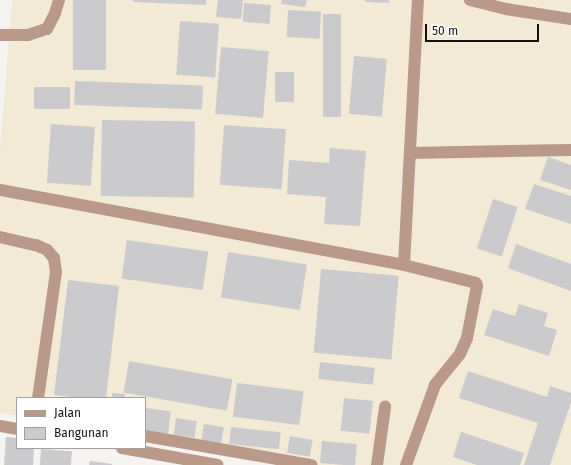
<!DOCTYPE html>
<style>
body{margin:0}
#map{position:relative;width:571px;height:465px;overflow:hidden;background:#f5f4f1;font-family:"Fira Sans",sans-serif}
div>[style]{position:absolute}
.education>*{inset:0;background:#f2ead4}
.building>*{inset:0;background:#cbcacd;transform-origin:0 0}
.minor>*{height:12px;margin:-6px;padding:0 6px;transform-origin:6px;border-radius:6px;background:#ba9989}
span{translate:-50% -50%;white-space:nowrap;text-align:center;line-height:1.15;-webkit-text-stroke:3px #fff;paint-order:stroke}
.legend{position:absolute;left:16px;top:397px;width:130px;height:52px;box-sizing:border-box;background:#fff;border:1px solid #a0a0a0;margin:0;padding:5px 7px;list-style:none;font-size:12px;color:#121211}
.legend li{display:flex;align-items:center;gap:8px;height:20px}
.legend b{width:20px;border:1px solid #a0a0a0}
.scale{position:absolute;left:425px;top:24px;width:114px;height:18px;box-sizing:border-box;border:2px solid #121211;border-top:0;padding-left:5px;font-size:12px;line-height:14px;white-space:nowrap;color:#121211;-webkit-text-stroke:3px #fff;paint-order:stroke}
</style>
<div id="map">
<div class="education">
<i style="clip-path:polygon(12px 0,571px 0,571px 465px,294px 465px,145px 439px,145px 398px,17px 398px,17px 416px,0 413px,0 151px)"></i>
</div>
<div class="building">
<i style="left:73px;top:0;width:33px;height:70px"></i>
<i style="clip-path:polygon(133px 0,206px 0,206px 5px,133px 2px)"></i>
<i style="clip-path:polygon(218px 0,243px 0,241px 19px,216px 17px)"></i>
<i style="clip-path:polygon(282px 0,307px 0,305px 7px,281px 4px)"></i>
<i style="clip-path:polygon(365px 0,389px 0,389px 3px,365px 2px)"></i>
<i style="left:244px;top:3px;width:27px;height:19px;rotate:4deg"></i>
<i style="left:288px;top:10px;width:33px;height:27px;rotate:3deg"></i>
<i style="left:323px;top:14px;width:18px;height:103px"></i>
<i style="left:180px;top:21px;width:39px;height:54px;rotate:4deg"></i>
<i style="left:221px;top:47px;width:48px;height:67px;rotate:5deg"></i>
<i style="left:354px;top:56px;width:33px;height:58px;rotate:5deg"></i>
<i style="left:275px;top:72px;width:19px;height:30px"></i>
<i style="left:75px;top:81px;width:128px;height:24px;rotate:2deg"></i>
<i style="left:70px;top:87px;width:22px;height:36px;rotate:90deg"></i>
<i style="left:102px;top:120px;width:93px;height:76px;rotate:1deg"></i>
<i style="left:51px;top:124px;width:44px;height:59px;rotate:4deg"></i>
<i style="left:224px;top:125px;width:62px;height:60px;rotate:4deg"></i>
<i style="clip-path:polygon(330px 148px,366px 151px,360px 226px,324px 224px,326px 197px,287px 194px,289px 160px,329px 163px)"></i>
<i style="clip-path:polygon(548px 157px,571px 165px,571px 190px,540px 180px)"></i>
<i style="clip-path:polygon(534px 184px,571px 196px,571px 224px,525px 209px)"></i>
<i style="left:493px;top:199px;width:26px;height:52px;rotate:18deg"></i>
<i style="left:127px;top:240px;width:82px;height:39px;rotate:8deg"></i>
<i style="clip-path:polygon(516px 244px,571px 264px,571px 291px,508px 268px)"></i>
<i style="left:228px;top:252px;width:80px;height:46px;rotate:9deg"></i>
<i style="left:321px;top:269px;width:78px;height:84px;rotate:5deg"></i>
<i style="clip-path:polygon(68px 280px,119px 286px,106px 398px,78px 398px,54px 395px)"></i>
<i style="clip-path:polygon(519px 304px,548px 313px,544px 326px,557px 330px,549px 356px,484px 335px,493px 309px,515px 316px)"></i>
<i style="left:129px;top:361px;width:105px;height:32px;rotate:10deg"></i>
<i style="left:320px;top:362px;width:55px;height:17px;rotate:6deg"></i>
<i style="clip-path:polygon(468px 371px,547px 397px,550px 386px,571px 393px,571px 402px,550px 465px,524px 465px,538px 423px,459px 398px)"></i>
<i style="left:237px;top:383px;width:67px;height:34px;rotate:7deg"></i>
<i style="clip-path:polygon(112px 393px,125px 394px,125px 398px,112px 398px)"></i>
<i style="left:344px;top:398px;width:29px;height:33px;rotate:6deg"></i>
<i style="left:145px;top:408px;width:26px;height:23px;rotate:7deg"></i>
<i style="left:176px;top:418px;width:21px;height:17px;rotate:8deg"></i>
<i style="left:204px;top:424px;width:20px;height:19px;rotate:9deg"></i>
<i style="left:231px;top:427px;width:50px;height:17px;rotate:6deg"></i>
<i style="clip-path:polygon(461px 432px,524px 453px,520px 465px,477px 465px,453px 457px)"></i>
<i style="left:290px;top:436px;width:23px;height:17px;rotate:10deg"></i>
<i style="clip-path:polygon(6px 437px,17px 438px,17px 448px,34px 448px,33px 465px,4px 465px)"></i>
<i style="left:322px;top:441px;width:35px;height:22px;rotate:5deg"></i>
<i style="left:41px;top:449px;width:31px;height:16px;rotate:4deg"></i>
<i style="clip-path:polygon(90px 461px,112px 464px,112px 465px,89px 465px)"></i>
</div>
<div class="minor">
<i style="left:470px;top:0;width:37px;rotate:14deg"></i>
<i style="left:506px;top:9px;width:66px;rotate:8.7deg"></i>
<i style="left:0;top:35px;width:28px"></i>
<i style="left:28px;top:35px;width:20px;rotate:-18deg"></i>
<i style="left:47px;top:29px;width:18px;rotate:-63deg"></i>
<i style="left:55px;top:13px;width:14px;rotate:-73deg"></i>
<i style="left:410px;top:153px;width:161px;rotate:-1.1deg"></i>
<i style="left:0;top:190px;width:411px;rotate:10.5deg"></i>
<i style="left:404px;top:265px;width:74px;rotate:14deg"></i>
<i style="left:476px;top:283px;width:3px;rotate:72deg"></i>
<i style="left:477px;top:286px;width:53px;rotate:100.9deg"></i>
<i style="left:467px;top:338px;width:17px;rotate:114deg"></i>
<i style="left:460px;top:354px;width:40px;rotate:129deg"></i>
<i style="left:435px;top:385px;width:85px;rotate:109.9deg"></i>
<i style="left:0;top:237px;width:37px;rotate:13deg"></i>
<i style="left:36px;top:245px;width:12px;rotate:24deg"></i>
<i style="left:47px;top:250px;width:11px;rotate:49deg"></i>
<i style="left:54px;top:258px;width:14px;rotate:82deg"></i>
<i style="left:56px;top:272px;width:127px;rotate:98.1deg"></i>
<i style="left:404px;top:265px;width:265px;rotate:-87deg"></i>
<i style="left:0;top:426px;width:17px;rotate:10deg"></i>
<i style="left:145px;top:436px;width:169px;rotate:9.9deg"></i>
<i style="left:122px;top:448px;width:97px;rotate:10.1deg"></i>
<i style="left:377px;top:465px;width:59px;rotate:-82.1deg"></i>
</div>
<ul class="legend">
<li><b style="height:5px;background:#ba9989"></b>Jalan</li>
<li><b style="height:11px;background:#cbcacd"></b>Bangunan</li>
</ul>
<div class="scale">50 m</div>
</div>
